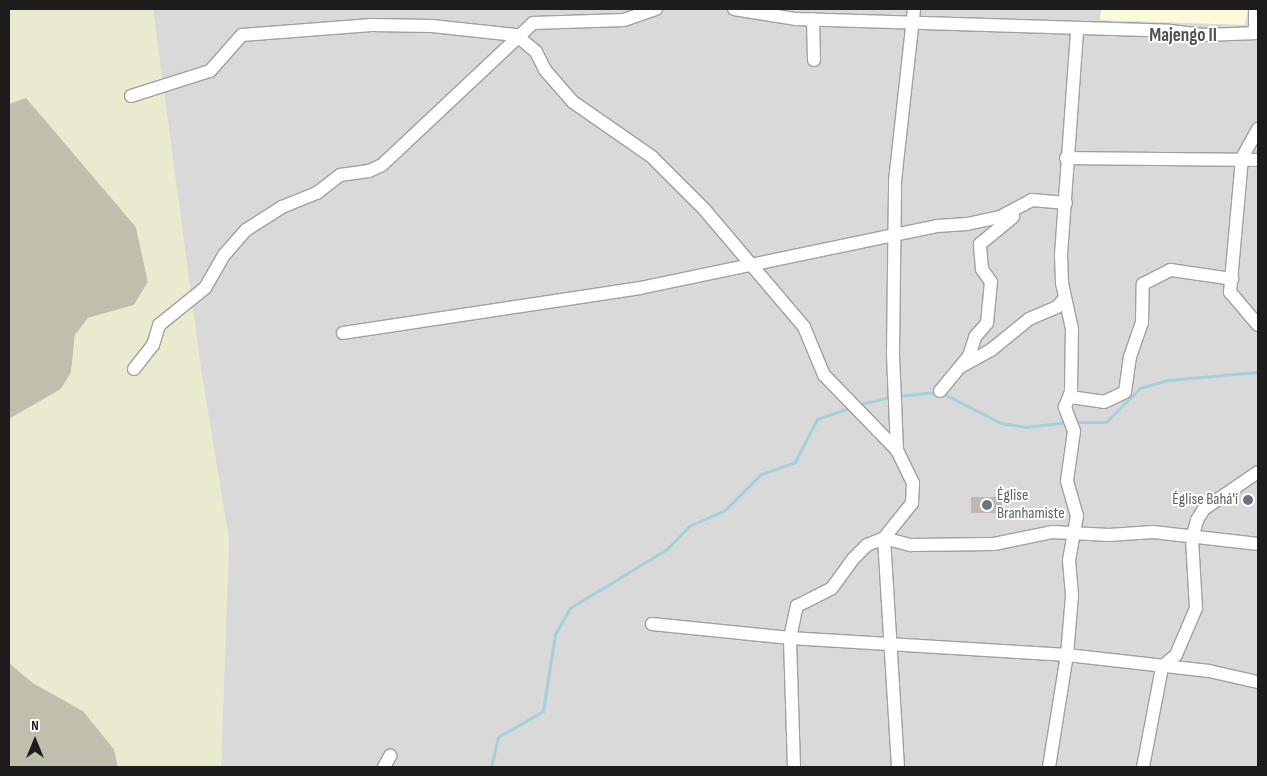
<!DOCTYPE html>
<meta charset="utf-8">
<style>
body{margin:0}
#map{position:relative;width:1267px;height:776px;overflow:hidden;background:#ece8e2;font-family:"Sofia Sans Condensed",sans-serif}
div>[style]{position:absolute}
.residential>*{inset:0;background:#dad9d9}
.education>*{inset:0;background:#fcfadb}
.construction>*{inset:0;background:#c0bfae}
.farmland>*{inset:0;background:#eaeace}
.stream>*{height:3px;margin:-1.5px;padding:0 1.5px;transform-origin:1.5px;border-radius:1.5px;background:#a5d0d7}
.building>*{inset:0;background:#c0b7b2;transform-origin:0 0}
.roads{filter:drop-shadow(1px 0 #a0a0a0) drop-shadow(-1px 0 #a0a0a0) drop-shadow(0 1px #a0a0a0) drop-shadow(0 -1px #a0a0a0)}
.minor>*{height:12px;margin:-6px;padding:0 6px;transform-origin:6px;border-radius:6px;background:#fff}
.dots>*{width:14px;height:14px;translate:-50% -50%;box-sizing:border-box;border:2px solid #fff;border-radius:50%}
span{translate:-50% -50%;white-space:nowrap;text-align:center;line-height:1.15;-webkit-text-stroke:4px #fff;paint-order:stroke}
.worship-label{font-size:16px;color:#5b616d}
.left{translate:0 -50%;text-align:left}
.right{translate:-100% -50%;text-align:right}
.quarter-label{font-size:19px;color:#4f4f4f;font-weight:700}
.frame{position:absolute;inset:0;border:10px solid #1c1c1c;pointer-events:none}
.north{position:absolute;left:10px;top:716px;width:50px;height:50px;-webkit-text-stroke:4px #fff;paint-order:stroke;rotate:0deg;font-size:14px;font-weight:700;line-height:20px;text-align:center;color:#1c1c1c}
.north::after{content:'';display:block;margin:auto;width:18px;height:22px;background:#1c1c1c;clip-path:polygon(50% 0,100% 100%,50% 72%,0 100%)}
</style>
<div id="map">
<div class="residential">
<i style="clip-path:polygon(153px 9px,1258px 9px,1258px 767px,221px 767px,229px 540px,201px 370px)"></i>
</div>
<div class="education">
<i style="clip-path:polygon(1101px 9px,1248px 9px,1245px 25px,1100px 20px)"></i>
</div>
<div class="construction">
<i style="clip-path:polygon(26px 97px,136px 227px,148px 282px,134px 305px,88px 318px,75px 335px,71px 373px,61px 389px,9px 419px,9px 104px)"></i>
<i style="clip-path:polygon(9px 663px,33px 683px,83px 711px,114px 749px,118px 767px,9px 767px)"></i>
</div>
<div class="farmland">
<i style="clip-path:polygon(9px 9px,153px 9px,201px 370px,229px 540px,221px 767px,118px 767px,114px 749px,83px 711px,33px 683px,9px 663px,9px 419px,61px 389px,71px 372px,75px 335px,88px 318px,134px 305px,148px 282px,136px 227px,26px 98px,9px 104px)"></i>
</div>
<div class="stream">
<i style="left:942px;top:393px;width:66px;rotate:27deg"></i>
<i style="left:1001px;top:423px;width:25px;rotate:9deg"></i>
<i style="left:1026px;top:427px;width:42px;rotate:-6.8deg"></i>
<i style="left:898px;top:396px;width:38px;rotate:-6deg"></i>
<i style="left:857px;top:405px;width:36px;rotate:-14deg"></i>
<i style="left:1075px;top:422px;width:31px"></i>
<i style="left:1106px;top:422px;width:48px;rotate:-45deg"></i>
<i style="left:1140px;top:388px;width:29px;rotate:-16deg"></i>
<i style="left:1168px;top:380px;width:90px;rotate:-5.1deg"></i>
<i style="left:491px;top:767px;width:31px;rotate:-77deg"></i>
<i style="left:498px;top:737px;width:52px;rotate:-30deg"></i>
<i style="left:543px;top:711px;width:78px;rotate:-81.1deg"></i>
<i style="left:555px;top:634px;width:30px;rotate:-60deg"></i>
<i style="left:570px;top:608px;width:114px;rotate:-31.3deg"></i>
<i style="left:667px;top:549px;width:32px;rotate:-46deg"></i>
<i style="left:689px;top:526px;width:39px;rotate:-24deg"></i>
<i style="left:725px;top:510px;width:51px;rotate:-45deg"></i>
<i style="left:761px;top:474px;width:36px;rotate:-19deg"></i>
<i style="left:795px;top:462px;width:48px;rotate:-62.9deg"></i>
<i style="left:817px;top:419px;width:36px;rotate:-19deg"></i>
</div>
<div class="building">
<i style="left:971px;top:497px;width:31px;height:16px"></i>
</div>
<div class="roads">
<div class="minor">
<i style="left:734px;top:9px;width:63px;rotate:9.2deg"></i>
<i style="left:796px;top:19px;width:374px;rotate:1.8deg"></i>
<i style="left:1170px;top:31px;width:31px;rotate:7deg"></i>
<i style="left:1201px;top:35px;width:57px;rotate:-2deg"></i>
<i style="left:813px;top:19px;width:41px;rotate:88.6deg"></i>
<i style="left:1255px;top:33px;width:24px;rotate:-90deg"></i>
<i style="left:131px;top:96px;width:83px;rotate:-17.6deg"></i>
<i style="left:210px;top:71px;width:48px;rotate:-48.4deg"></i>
<i style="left:242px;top:35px;width:130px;rotate:-4.4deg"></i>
<i style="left:372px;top:25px;width:60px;rotate:1deg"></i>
<i style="left:432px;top:26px;width:84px;rotate:6.1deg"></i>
<i style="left:516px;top:35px;width:26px;rotate:40deg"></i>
<i style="left:536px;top:52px;width:20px;rotate:63deg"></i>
<i style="left:545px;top:70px;width:43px;rotate:48.8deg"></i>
<i style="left:573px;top:102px;width:96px;rotate:34.8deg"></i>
<i style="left:652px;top:157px;width:74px;rotate:45deg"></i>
<i style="left:704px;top:209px;width:155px;rotate:49.7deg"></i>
<i style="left:804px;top:327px;width:52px;rotate:67.4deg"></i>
<i style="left:824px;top:375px;width:105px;rotate:45.8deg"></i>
<i style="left:1258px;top:129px;width:33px;rotate:119deg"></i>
<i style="left:1242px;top:158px;width:135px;rotate:95.1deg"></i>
<i style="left:1230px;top:292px;width:43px;rotate:49.7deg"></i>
<i style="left:1066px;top:158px;width:192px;rotate:0.6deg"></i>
<i style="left:343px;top:333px;width:300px;rotate:-8.6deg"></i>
<i style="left:640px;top:288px;width:303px;rotate:-11.8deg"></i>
<i style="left:937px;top:226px;width:30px;rotate:-4deg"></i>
<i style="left:967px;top:224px;width:34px;rotate:-12deg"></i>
<i style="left:1000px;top:217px;width:36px;rotate:-28deg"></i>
<i style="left:1032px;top:200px;width:34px;rotate:5deg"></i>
<i style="left:962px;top:366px;width:33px;rotate:-29deg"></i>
<i style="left:991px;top:350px;width:49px;rotate:-39.2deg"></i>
<i style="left:1029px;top:319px;width:30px;rotate:-23deg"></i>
<i style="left:1057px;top:307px;width:12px;rotate:-48deg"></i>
<i style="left:134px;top:369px;width:31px;rotate:-52deg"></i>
<i style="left:153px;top:345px;width:21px;rotate:-73deg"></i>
<i style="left:159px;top:325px;width:59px;rotate:-38.8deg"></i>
<i style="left:205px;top:288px;width:39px;rotate:-60deg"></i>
<i style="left:225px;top:254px;width:32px;rotate:-49deg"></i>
<i style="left:246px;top:230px;width:43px;rotate:-32.6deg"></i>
<i style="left:282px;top:207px;width:38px;rotate:-22deg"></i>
<i style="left:317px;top:193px;width:29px;rotate:-38deg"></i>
<i style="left:340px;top:175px;width:29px;rotate:-8deg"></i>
<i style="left:369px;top:171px;width:14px;rotate:-25deg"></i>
<i style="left:382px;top:165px;width:207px;rotate:-43.2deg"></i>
<i style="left:533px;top:23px;width:91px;rotate:-1.9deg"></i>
<i style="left:624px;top:20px;width:34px;rotate:-19deg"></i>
<i style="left:940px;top:391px;width:45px;rotate:-50.4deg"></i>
<i style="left:969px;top:356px;width:20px;rotate:-72deg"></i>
<i style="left:975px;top:337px;width:18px;rotate:-49deg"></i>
<i style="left:987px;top:323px;width:41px;rotate:-84.4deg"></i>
<i style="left:991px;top:282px;width:16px;rotate:-125deg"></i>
<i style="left:982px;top:269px;width:25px;rotate:-95deg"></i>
<i style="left:980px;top:244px;width:43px;rotate:-39.3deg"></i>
<i style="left:1070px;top:397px;width:34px;rotate:8deg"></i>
<i style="left:1104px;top:402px;width:23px;rotate:-25deg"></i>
<i style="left:1125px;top:392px;width:35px;rotate:-82deg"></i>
<i style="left:1130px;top:357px;width:36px;rotate:-71deg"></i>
<i style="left:1142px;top:323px;width:39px;rotate:-89deg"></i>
<i style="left:1143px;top:284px;width:31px;rotate:-27deg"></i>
<i style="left:1171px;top:270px;width:62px;rotate:8.4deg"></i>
<i style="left:884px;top:538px;width:28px;rotate:15deg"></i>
<i style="left:911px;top:545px;width:83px;rotate:-0.7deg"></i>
<i style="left:994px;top:544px;width:59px;rotate:-11.7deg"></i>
<i style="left:1052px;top:532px;width:57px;rotate:3deg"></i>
<i style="left:1109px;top:535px;width:44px;rotate:-3.9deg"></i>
<i style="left:1153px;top:532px;width:106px;rotate:6.5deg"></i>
<i style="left:884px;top:538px;width:229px;rotate:86.5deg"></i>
<i style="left:652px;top:624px;width:139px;rotate:5.8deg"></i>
<i style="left:790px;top:638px;width:278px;rotate:3.5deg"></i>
<i style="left:1067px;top:655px;width:143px;rotate:6.4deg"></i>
<i style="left:1209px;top:671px;width:50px;rotate:12.7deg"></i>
<i style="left:384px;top:767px;width:13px;rotate:-61deg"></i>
<i style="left:794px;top:767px;width:129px;rotate:-91.8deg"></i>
<i style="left:790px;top:638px;width:33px;rotate:-78deg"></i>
<i style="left:797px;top:606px;width:39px;rotate:-27deg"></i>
<i style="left:832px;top:588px;width:37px;rotate:-54deg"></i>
<i style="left:854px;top:558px;width:18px;rotate:-45deg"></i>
<i style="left:867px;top:545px;width:18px;rotate:-22deg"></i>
<i style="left:884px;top:538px;width:45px;rotate:-51.3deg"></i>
<i style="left:912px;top:503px;width:20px;rotate:-87deg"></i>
<i style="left:913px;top:483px;width:37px;rotate:-116deg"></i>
<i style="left:897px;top:450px;width:97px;rotate:-92.4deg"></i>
<i style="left:893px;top:353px;width:172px;rotate:-89.3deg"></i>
<i style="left:895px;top:181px;width:173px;rotate:-83.7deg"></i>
<i style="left:1049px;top:767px;width:113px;rotate:-80.9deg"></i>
<i style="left:1067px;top:655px;width:60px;rotate:-85.2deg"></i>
<i style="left:1072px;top:595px;width:35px;rotate:-95deg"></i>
<i style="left:1069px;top:560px;width:45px;rotate:-79.7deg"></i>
<i style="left:1077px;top:516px;width:36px;rotate:-106deg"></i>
<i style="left:1067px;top:481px;width:50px;rotate:-82deg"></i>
<i style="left:1074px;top:431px;width:26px;rotate:-111deg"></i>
<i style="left:1065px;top:407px;width:17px;rotate:-69deg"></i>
<i style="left:1071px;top:391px;width:62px;rotate:-89.1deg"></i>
<i style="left:1072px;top:329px;width:47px;rotate:-102.3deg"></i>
<i style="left:1062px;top:283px;width:28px;rotate:-92deg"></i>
<i style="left:1061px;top:255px;width:226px;rotate:-85.9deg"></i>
<i style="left:1143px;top:767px;width:102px;rotate:-79.2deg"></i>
<i style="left:1162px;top:667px;width:18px;rotate:-41deg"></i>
<i style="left:1176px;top:655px;width:51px;rotate:-66.9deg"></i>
<i style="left:1196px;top:608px;width:70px;rotate:-93.3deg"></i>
<i style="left:1192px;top:538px;width:19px;rotate:-74deg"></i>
<i style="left:1197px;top:520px;width:13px;rotate:-58deg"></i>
<i style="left:1204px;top:509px;width:65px;rotate:-34.4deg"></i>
</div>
</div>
<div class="dots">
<i style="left:1248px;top:500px;background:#6b7280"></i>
<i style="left:987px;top:505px;background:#6b7280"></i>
</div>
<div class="worship-label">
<span class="left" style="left:997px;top:505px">Église<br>Branhamiste</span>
<span class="right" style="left:1238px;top:500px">Église Bahá'í</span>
</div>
<div class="quarter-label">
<span style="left:1183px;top:36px">Majengo II</span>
</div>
<div class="frame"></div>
<div class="north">N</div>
</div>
